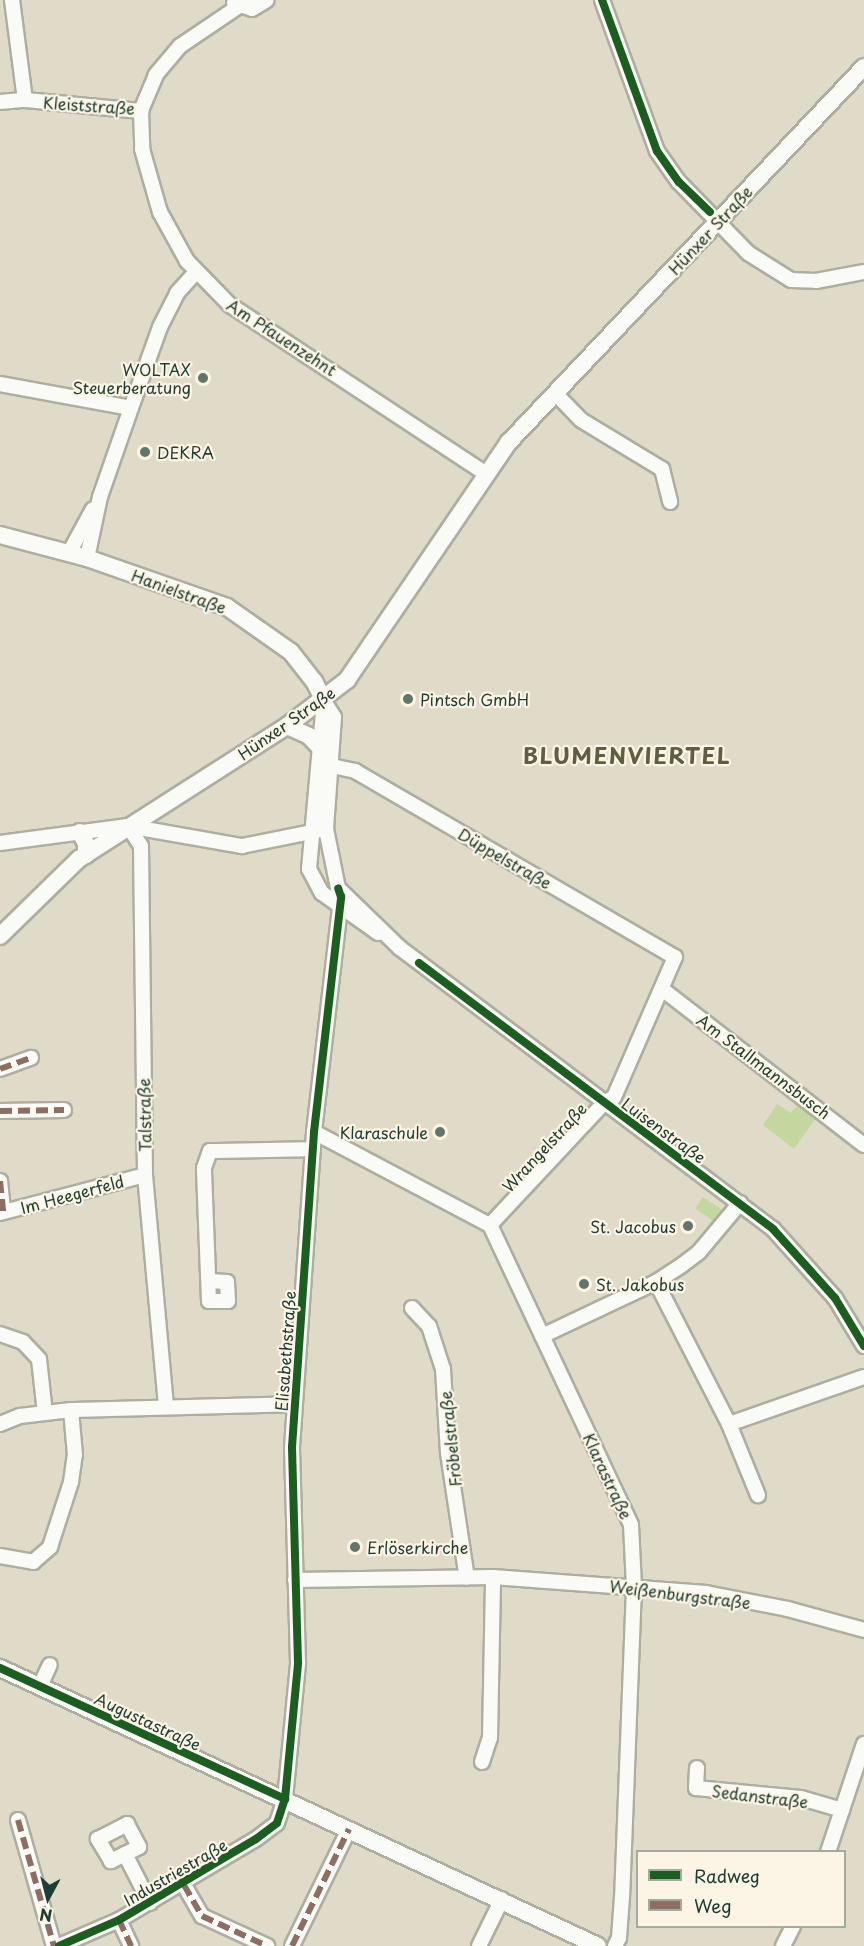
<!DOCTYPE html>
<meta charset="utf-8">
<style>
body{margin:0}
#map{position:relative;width:864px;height:1946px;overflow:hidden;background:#e0dbc8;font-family:"Playpen Sans",sans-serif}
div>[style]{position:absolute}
.green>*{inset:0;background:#c4d79f;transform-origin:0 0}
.roads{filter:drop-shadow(2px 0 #adada0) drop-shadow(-2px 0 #adada0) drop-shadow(0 2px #adada0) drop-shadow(0 -2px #adada0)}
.minor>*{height:14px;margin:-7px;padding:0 7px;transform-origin:7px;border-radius:7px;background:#fafaf7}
.major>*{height:16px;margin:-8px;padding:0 8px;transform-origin:8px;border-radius:8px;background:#fafaf7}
.quiet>*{height:6px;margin-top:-3px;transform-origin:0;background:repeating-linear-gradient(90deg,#8d6e63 0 12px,transparent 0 18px)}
.cycleway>*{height:8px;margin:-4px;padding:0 4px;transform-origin:4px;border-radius:4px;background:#1b5e20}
.dots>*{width:16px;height:16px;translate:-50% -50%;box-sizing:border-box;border:3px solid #fcf5e5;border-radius:50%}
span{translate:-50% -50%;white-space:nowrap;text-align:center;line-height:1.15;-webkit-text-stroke:4.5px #fcf5e5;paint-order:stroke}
.street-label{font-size:16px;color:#1f3d34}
.poi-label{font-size:16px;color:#1f3d34}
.right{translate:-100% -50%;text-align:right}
.left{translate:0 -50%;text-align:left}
.district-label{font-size:22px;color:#5e5e41;font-weight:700;letter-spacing:1.5px}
.legend{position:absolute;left:636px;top:1850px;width:210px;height:78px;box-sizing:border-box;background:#fcf5e5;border:2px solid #a4ab9e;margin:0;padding:8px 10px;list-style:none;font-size:18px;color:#1f3d34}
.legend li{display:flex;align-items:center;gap:12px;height:30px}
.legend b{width:30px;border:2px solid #a4ab9e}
.north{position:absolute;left:18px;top:1868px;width:60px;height:60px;-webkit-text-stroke:4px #fcf5e5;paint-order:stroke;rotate:187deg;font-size:16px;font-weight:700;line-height:24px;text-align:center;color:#1f3d34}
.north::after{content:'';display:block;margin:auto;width:21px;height:27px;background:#1f3d34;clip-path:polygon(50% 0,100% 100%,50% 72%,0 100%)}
</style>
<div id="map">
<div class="green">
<i style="clip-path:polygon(800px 1102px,818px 1115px,794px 1149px,763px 1125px,777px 1104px,791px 1113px)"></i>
<i style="left:703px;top:1197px;width:25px;height:14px;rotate:34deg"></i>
</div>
<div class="roads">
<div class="minor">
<i style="left:12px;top:0;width:101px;rotate:82.6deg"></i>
<i style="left:248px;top:0;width:82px;rotate:145.9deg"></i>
<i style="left:180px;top:46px;width:38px;rotate:130deg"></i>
<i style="left:156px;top:75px;width:39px;rotate:113deg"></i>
<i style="left:141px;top:111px;width:38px;rotate:88deg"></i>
<i style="left:142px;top:149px;width:66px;rotate:74.1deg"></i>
<i style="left:160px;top:212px;width:56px;rotate:61.1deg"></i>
<i style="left:187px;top:261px;width:62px;rotate:45.7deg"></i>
<i style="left:230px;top:305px;width:307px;rotate:33.4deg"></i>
<i style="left:602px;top:0;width:161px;rotate:70deg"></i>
<i style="left:657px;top:151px;width:38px;rotate:55deg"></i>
<i style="left:679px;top:182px;width:99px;rotate:45.8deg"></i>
<i style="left:748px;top:253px;width:51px;rotate:32.1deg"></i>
<i style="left:791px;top:280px;width:25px;rotate:2deg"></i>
<i style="left:816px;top:281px;width:49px;rotate:-10.6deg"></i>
<i style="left:234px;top:3px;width:19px;rotate:18deg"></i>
<i style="left:252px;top:9px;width:17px;rotate:-31deg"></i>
<i style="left:0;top:102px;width:25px;rotate:-5deg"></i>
<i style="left:25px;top:100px;width:117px;rotate:5.4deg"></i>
<i style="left:0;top:384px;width:133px;rotate:10.4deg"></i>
<i style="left:131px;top:408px;width:94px;rotate:109.2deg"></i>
<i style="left:100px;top:497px;width:62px;rotate:102deg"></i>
<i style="left:555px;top:393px;width:37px;rotate:46deg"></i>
<i style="left:581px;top:420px;width:95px;rotate:31.2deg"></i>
<i style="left:662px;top:469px;width:34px;rotate:76deg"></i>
<i style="left:131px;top:408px;width:86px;rotate:-70.3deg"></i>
<i style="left:160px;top:327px;width:38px;rotate:-63deg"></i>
<i style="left:177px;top:293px;width:28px;rotate:-48deg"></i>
<i style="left:69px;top:553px;width:50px;rotate:-61.4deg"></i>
<i style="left:324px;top:701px;width:19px;rotate:58deg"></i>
<i style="left:334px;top:717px;width:112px;rotate:94.1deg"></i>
<i style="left:326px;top:829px;width:60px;rotate:78.5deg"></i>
<i style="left:338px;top:888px;width:86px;rotate:44.1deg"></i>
<i style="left:400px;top:948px;width:467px;rotate:37deg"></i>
<i style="left:773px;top:1229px;width:93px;rotate:48.1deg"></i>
<i style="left:835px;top:1298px;width:56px;rotate:58.9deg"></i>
<i style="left:324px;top:701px;width:169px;rotate:95.1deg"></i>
<i style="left:309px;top:869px;width:27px;rotate:62deg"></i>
<i style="left:322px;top:893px;width:69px;rotate:35.5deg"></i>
<i style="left:332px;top:766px;width:24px;rotate:12deg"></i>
<i style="left:355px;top:771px;width:370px;rotate:30.2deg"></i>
<i style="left:675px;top:957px;width:153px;rotate:113.5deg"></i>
<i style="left:614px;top:1097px;width:12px;rotate:149deg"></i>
<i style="left:604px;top:1103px;width:167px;rotate:133.1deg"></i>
<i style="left:128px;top:826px;width:24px;rotate:57deg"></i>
<i style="left:141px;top:846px;width:329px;rotate:89.3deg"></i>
<i style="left:145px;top:1175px;width:232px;rotate:84.8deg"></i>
<i style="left:0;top:843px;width:129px;rotate:-7.6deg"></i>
<i style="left:128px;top:826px;width:116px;rotate:10deg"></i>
<i style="left:242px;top:846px;width:86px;rotate:-11.4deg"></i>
<i style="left:662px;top:989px;width:255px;rotate:37.7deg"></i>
<i style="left:0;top:1069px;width:33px;rotate:-20deg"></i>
<i style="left:0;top:1111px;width:64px;rotate:-0.9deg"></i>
<i style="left:314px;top:1132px;width:199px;rotate:27.9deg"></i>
<i style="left:490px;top:1225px;width:331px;rotate:64.8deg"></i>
<i style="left:631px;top:1525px;width:62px;rotate:87.2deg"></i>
<i style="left:634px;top:1587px;width:310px;rotate:92.2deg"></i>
<i style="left:622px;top:1897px;width:41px;rotate:94.2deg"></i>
<i style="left:619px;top:1938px;width:9px;rotate:117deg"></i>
<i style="left:0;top:1181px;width:31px;rotate:84deg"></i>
<i style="left:0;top:1213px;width:150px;rotate:-14.7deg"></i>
<i style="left:209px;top:1281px;width:18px;rotate:3deg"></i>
<i style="left:227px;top:1282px;width:19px;rotate:87deg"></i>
<i style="left:228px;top:1301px;width:19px;rotate:180deg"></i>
<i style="left:209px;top:1301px;width:133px;rotate:-92.2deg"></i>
<i style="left:204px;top:1168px;width:18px;rotate:-71deg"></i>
<i style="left:210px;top:1151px;width:103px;rotate:-1.1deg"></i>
<i style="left:656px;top:1282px;width:160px;rotate:62.8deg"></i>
<i style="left:729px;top:1424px;width:143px;rotate:-19.2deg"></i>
<i style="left:412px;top:1308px;width:25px;rotate:47deg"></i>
<i style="left:429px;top:1326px;width:45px;rotate:72deg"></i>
<i style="left:443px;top:1369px;width:84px;rotate:86.6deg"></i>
<i style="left:448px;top:1453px;width:126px;rotate:81.4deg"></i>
<i style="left:0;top:1334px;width:24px;rotate:19deg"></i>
<i style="left:23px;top:1342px;width:23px;rotate:47deg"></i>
<i style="left:39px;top:1359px;width:54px;rotate:83.7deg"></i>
<i style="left:542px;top:1336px;width:126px;rotate:-25.3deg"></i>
<i style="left:656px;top:1282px;width:31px;rotate:-33deg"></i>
<i style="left:682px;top:1265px;width:21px;rotate:-37deg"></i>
<i style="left:699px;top:1252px;width:64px;rotate:-50.1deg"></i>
<i style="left:0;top:1424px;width:22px;rotate:-22deg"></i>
<i style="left:20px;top:1416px;width:51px;rotate:-6.7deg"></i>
<i style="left:71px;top:1410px;width:224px;rotate:-1.5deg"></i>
<i style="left:729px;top:1424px;width:77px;rotate:67.8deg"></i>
<i style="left:0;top:1556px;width:34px;rotate:10deg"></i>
<i style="left:33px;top:1562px;width:23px;rotate:-41deg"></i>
<i style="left:50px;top:1547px;width:68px;rotate:-72.1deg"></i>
<i style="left:71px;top:1482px;width:27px;rotate:-82deg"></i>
<i style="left:75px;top:1455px;width:45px;rotate:-95.1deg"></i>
<i style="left:295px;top:1580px;width:198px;rotate:-0.9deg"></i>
<i style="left:493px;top:1577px;width:214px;rotate:4.3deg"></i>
<i style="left:706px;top:1593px;width:84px;rotate:11deg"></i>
<i style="left:788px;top:1609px;width:79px;rotate:15.4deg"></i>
<i style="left:40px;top:1686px;width:23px;rotate:-65deg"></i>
<i style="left:482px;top:1762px;width:25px;rotate:-72deg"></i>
<i style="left:490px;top:1738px;width:161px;rotate:-88.9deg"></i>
<i style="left:697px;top:1768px;width:20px;rotate:93deg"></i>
<i style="left:696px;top:1788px;width:105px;rotate:5.4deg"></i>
<i style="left:801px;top:1798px;width:43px;rotate:16.3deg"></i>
<i style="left:18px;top:1820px;width:131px;rotate:74.1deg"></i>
<i style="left:828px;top:1852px;width:114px;rotate:-71.6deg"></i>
<i style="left:125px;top:1854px;width:16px;rotate:153deg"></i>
<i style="left:111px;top:1861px;width:26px;rotate:-121deg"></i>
<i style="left:98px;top:1839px;width:33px;rotate:-27deg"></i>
<i style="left:127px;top:1824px;width:26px;rotate:62deg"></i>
<i style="left:139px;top:1847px;width:16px;rotate:153deg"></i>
<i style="left:125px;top:1854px;width:55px;rotate:63deg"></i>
<i style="left:184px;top:1885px;width:36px;rotate:60deg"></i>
<i style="left:202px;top:1916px;width:72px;rotate:24.8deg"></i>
<i style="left:119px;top:1920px;width:29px;rotate:65deg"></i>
<i style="left:59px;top:1946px;width:65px;rotate:-23.4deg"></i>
<i style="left:119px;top:1920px;width:159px;rotate:-30.6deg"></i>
<i style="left:256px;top:1839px;width:26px;rotate:-37deg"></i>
<i style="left:277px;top:1823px;width:25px;rotate:-72deg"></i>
<i style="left:285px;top:1799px;width:137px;rotate:-84.5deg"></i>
<i style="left:298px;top:1663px;width:216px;rotate:-91.6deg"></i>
<i style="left:292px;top:1447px;width:316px;rotate:-86deg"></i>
<i style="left:314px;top:1132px;width:237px;rotate:-83.4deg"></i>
<i style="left:341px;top:897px;width:9px;rotate:-108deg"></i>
<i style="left:292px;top:1946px;width:130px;rotate:-64deg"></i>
<i style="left:479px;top:1946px;width:52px;rotate:-63.9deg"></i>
<i style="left:783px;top:1946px;width:22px;rotate:-63deg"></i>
</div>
<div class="major">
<i style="left:0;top:535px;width:90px;rotate:14.8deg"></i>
<i style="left:87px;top:558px;width:148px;rotate:19.3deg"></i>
<i style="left:227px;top:607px;width:78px;rotate:35.1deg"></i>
<i style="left:291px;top:652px;width:37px;rotate:52deg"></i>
<i style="left:314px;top:681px;width:22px;rotate:63deg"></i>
<i style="left:287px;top:726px;width:24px;rotate:24deg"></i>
<i style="left:309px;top:736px;width:18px;rotate:47deg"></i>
<i style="left:80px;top:832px;width:13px;rotate:63deg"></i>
<i style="left:86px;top:844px;width:11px;rotate:90deg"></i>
<i style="left:0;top:936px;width:110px;rotate:-44.3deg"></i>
<i style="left:79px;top:859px;width:247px;rotate:-32.6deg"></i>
<i style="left:287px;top:726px;width:76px;rotate:-37.5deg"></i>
<i style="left:347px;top:680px;width:288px;rotate:-55.8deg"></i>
<i style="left:509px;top:442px;width:516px;rotate:-46.57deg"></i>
<i style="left:0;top:1668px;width:659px;rotate:24.93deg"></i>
</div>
</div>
<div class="quiet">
<i style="left:0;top:1069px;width:33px;rotate:-20deg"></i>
<i style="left:0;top:1111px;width:64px;rotate:-0.9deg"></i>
<i style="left:0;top:1181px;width:31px;rotate:84deg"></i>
<i style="left:18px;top:1820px;width:131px;rotate:74.1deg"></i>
<i style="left:184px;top:1885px;width:36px;rotate:60deg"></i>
<i style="left:202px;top:1916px;width:72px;rotate:24.8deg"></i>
<i style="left:119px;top:1920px;width:29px;rotate:65deg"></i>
<i style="left:292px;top:1946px;width:130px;rotate:-64deg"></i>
</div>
<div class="cycleway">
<i style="left:602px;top:0;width:161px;rotate:70deg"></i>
<i style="left:657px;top:151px;width:38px;rotate:55deg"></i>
<i style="left:679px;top:182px;width:43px;rotate:44.1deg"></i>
<i style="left:419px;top:963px;width:443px;rotate:36.9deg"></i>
<i style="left:773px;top:1229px;width:93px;rotate:48.1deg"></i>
<i style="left:835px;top:1298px;width:56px;rotate:58.9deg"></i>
<i style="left:0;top:1668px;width:314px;rotate:24.7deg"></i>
<i style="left:59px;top:1946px;width:65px;rotate:-23.4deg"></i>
<i style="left:119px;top:1920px;width:159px;rotate:-30.6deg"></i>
<i style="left:256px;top:1839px;width:26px;rotate:-37deg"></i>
<i style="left:277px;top:1823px;width:25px;rotate:-72deg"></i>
<i style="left:285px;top:1799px;width:137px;rotate:-84.5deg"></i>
<i style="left:298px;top:1663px;width:216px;rotate:-91.6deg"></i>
<i style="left:292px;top:1447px;width:316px;rotate:-86deg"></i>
<i style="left:314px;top:1132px;width:237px;rotate:-83.4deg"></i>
<i style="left:341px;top:897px;width:9px;rotate:-108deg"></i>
</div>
<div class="dots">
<i style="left:203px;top:378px;background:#637468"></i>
<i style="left:145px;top:452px;background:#637468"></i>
<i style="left:408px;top:699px;background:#637468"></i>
<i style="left:440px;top:1132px;background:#637468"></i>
<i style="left:688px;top:1226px;background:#637468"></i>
<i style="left:584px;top:1284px;background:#637468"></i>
<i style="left:355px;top:1547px;background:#637468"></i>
</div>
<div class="street-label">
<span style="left:89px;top:105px;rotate:4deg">Kleiststraße</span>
<span style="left:710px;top:230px;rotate:-47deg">Hünxer Straße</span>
<span style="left:282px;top:337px;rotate:33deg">Am Pfauenzehnt</span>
<span style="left:179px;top:591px;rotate:20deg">Hanielstraße</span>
<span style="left:286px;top:723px;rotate:-35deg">Hünxer Straße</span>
<span style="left:505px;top:858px;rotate:30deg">Düppelstraße</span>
<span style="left:764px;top:1066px;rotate:37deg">Am Stallmannsbusch</span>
<span style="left:144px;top:1115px;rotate:-91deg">Talstraße</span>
<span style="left:664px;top:1130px;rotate:36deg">Luisenstraße</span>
<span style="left:544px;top:1147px;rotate:-47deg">Wrangelstraße</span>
<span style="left:72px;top:1194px;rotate:-15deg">Im Heegerfeld</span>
<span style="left:285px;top:1351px;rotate:-86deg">Elisabethstraße</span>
<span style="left:450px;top:1439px;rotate:-96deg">Fröbelstraße</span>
<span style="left:608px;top:1476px;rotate:65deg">Klarastraße</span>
<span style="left:680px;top:1594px;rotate:7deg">Weißenburgstraße</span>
<span style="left:148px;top:1721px;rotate:25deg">Augustastraße</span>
<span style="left:760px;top:1796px;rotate:7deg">Sedanstraße</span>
<span style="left:175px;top:1872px;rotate:-30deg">Industriestraße</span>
</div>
<div class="poi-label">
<span class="right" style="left:191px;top:378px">WOLTAX<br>Steuerberatung</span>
<span class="left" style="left:157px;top:452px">DEKRA</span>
<span class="left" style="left:420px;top:699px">Pintsch GmbH</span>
<span class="right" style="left:428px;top:1132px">Klaraschule</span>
<span class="right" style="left:676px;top:1226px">St. Jacobus</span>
<span class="left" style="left:596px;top:1284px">St. Jakobus</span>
<span class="left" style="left:367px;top:1547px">Erlöserkirche</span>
</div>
<div class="district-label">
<span style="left:627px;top:755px">BLUMENVIERTEL</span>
</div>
<ul class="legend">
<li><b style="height:8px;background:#1b5e20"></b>Radweg</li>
<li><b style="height:8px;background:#8d6e63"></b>Weg</li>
</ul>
<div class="north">N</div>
</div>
